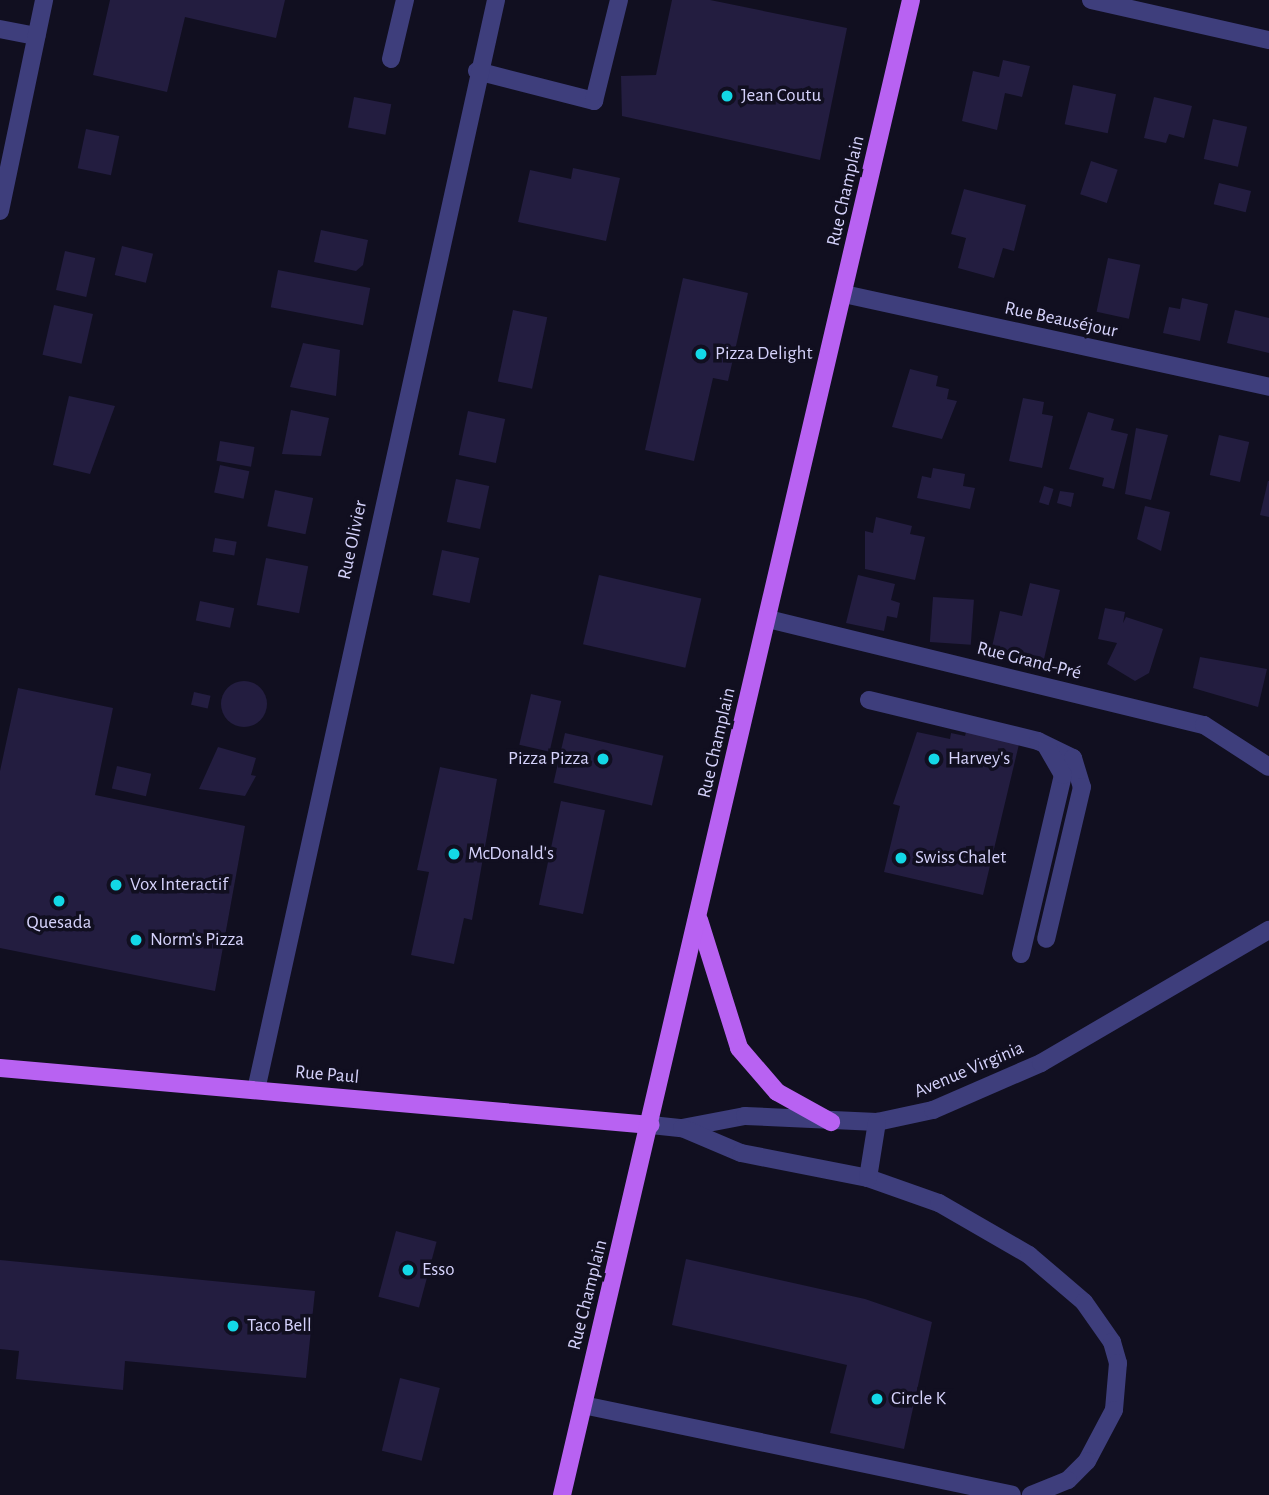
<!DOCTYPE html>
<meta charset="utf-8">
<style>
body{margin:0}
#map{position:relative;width:1269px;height:1495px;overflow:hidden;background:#110f20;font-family:"Alegreya Sans",sans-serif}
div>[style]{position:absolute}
.building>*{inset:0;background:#231d40;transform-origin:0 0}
.round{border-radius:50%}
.minor>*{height:18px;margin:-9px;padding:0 9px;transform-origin:9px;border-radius:9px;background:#3e3e7c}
.major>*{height:18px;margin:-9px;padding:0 9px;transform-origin:9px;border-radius:9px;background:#b862f2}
.dots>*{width:19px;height:19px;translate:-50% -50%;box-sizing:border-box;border:4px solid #110f20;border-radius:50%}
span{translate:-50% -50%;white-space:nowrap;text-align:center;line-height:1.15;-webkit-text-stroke:7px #110f20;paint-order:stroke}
.poi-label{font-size:19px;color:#d5d2fb}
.left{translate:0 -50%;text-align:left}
.right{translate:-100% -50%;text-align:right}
.street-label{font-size:19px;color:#d5d2fb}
</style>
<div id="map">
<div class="building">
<i style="clip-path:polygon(110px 0,285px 0,276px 38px,185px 17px,167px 92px,93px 75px)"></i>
<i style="clip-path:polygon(672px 0,710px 0,847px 28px,820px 160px,622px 116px,621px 76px,656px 75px)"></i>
<i style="clip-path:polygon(1003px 60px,1030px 66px,1022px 97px,1005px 93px,997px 130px,962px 121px,973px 71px,999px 77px)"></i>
<i style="left:1073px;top:85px;width:44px;height:40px;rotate:12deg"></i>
<i style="left:354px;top:97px;width:38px;height:31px;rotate:11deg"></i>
<i style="clip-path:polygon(1154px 97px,1192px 106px,1184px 138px,1169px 134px,1166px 143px,1144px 138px)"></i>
<i style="left:1213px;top:119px;width:35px;height:41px;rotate:13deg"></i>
<i style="left:86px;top:129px;width:34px;height:40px;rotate:12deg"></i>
<i style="left:1091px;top:161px;width:28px;height:35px;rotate:18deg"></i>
<i style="clip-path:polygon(573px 168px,620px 178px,606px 241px,518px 222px,530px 170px,571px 179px)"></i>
<i style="left:1219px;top:183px;width:33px;height:22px;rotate:14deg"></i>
<i style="clip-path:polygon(964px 189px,1026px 205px,1014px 251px,1003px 248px,994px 278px,958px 268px,966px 238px,951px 234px)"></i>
<i style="clip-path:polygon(321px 230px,368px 240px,363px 265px,356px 271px,314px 262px)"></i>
<i style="left:122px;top:246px;width:32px;height:30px;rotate:14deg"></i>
<i style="left:65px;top:251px;width:31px;height:40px;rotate:13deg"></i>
<i style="left:1108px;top:258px;width:33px;height:55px;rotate:12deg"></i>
<i style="left:278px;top:270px;width:94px;height:38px;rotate:11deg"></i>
<i style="clip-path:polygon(683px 278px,748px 293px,728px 381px,713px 378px,694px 461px,645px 450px)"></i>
<i style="clip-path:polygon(1182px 298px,1208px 304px,1200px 341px,1163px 333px,1169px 307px,1180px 309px)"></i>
<i style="left:54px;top:305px;width:40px;height:51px;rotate:13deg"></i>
<i style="left:513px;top:310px;width:35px;height:73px;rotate:12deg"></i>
<i style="clip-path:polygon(1235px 310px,1269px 318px,1269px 353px,1227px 343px)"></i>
<i style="clip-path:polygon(303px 343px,340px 350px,336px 396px,290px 387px)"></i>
<i style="clip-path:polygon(910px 369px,938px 376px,936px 386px,949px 389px,947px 399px,957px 401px,942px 439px,892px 427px)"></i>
<i style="clip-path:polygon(69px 396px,115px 406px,90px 474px,53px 465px)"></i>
<i style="clip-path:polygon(1023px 398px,1044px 402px,1042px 414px,1053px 416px,1042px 468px,1009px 461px)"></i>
<i style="clip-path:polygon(291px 410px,329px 418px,321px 456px,282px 454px)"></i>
<i style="left:468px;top:411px;width:38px;height:45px;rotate:12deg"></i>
<i style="clip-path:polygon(1088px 412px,1114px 419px,1111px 430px,1128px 434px,1114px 489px,1102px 486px,1104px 478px,1069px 469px)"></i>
<i style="clip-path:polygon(1136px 428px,1168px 435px,1151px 500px,1125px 494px)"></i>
<i style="left:1219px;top:435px;width:31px;height:41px;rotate:13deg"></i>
<i style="left:220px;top:441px;width:35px;height:20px;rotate:10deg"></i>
<i style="left:220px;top:465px;width:30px;height:28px;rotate:12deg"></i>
<i style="clip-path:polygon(933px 468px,965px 474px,963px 486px,975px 488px,970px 509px,917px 498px,922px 476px,931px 478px)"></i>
<i style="left:456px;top:479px;width:34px;height:44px;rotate:12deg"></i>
<i style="clip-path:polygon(1268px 481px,1269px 481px,1269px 517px,1260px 515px)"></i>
<i style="left:1044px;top:486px;width:10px;height:17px;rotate:17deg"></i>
<i style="left:275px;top:490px;width:39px;height:37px;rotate:12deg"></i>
<i style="clip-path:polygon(1060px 491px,1074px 493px,1071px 507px,1057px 503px)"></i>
<i style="clip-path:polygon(1145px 506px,1170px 512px,1161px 551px,1137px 539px)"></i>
<i style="clip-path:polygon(876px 517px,912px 526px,910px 534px,925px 537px,915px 580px,865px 569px,865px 531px,873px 533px)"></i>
<i style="left:215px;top:538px;width:22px;height:14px;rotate:10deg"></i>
<i style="left:442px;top:550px;width:38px;height:46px;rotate:12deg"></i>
<i style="left:266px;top:558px;width:43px;height:48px;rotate:11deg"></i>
<i style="left:599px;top:575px;width:105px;height:71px;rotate:13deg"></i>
<i style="clip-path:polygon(858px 575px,895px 584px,891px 600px,900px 603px,897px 618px,887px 616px,884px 631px,846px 623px)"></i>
<i style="clip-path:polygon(1030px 583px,1060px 590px,1044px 659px,992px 647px,1000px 611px,1022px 616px)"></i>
<i style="left:933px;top:597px;width:41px;height:45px;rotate:4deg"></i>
<i style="left:200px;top:601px;width:35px;height:20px;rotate:12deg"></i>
<i style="clip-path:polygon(1105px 608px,1125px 612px,1123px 623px,1126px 617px,1163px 629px,1149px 673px,1135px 681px,1107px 664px,1117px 643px,1098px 639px)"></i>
<i style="clip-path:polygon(1200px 657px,1267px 669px,1258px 707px,1193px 688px)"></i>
<i class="round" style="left:221px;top:681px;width:46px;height:46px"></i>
<i style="clip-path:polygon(18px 688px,113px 708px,95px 795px,245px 826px,215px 991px,0 948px,0 771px)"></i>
<i style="left:194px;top:692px;width:17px;height:13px;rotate:13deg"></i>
<i style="left:531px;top:694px;width:31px;height:52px;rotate:13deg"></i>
<i style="clip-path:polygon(967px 728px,1020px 740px,983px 895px,884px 872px,900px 806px,893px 804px,917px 732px,950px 739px,951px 733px,965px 736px)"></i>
<i style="left:565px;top:733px;width:101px;height:51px;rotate:13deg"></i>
<i style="clip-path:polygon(218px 747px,256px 758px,251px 775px,256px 776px,245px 796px,199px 789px)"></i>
<i style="left:117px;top:766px;width:35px;height:23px;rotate:13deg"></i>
<i style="clip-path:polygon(440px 767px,497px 779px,472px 920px,464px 918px,454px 964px,411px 955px,429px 872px,417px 870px)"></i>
<i style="left:561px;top:801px;width:45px;height:106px;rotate:12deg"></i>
<i style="left:396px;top:1231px;width:42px;height:68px;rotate:15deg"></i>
<i style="clip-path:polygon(686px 1259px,865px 1299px,932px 1322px,904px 1449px,830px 1433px,847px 1365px,672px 1325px)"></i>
<i style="clip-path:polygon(0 1260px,315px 1291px,306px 1378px,125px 1361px,123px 1390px,16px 1379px,19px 1351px,0 1349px)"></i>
<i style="left:400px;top:1378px;width:41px;height:75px;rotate:14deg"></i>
</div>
<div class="minor">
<i style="left:1091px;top:0;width:182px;rotate:12.7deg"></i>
<i style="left:0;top:29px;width:37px;rotate:11deg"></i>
<i style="left:391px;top:59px;width:61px;rotate:-76.7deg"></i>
<i style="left:477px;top:71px;width:121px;rotate:14.4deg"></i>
<i style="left:594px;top:101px;width:104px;rotate:-76.1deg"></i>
<i style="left:0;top:211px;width:216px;rotate:-78.2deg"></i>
<i style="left:844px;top:294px;width:435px;rotate:12.3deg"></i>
<i style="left:768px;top:619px;width:449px;rotate:13.7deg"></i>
<i style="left:1204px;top:725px;width:77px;rotate:32.9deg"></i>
<i style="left:869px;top:700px;width:174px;rotate:13.6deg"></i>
<i style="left:1038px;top:741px;width:39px;rotate:26deg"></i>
<i style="left:1073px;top:758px;width:30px;rotate:73deg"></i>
<i style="left:1082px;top:787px;width:156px;rotate:103.3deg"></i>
<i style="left:1021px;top:954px;width:184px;rotate:-76.8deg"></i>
<i style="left:1063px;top:775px;width:32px;rotate:-120deg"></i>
<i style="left:256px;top:1090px;width:1116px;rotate:-77.58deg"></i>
<i style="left:651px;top:1125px;width:31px;rotate:6deg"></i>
<i style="left:682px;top:1128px;width:64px;rotate:-10.8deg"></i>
<i style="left:745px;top:1116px;width:132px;rotate:2.6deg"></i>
<i style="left:877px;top:1122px;width:57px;rotate:-12.1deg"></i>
<i style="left:933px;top:1110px;width:118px;rotate:-23.5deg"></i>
<i style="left:1041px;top:1063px;width:264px;rotate:-30.3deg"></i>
<i style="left:682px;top:1128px;width:64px;rotate:23deg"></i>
<i style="left:741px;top:1153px;width:129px;rotate:11.1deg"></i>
<i style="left:868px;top:1178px;width:75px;rotate:19.4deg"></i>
<i style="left:939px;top:1203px;width:104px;rotate:30deg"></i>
<i style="left:1029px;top:1255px;width:72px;rotate:40.5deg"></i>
<i style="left:1084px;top:1302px;width:49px;rotate:55deg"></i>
<i style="left:1112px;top:1342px;width:22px;rotate:74deg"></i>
<i style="left:1118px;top:1363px;width:47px;rotate:94.9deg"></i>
<i style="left:1114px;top:1410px;width:58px;rotate:117.9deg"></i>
<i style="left:1087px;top:1461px;width:27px;rotate:135deg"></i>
<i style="left:1068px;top:1480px;width:40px;rotate:158deg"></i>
<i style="left:868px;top:1178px;width:57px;rotate:-80.9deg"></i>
<i style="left:583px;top:1405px;width:438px;rotate:11.8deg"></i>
</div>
<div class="major">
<i style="left:699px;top:920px;width:134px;rotate:72.6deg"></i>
<i style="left:739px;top:1048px;width:58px;rotate:49.2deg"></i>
<i style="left:777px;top:1092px;width:62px;rotate:29.1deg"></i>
<i style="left:0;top:1068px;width:653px;rotate:5deg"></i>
<i style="left:562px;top:1495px;width:1535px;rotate:-76.86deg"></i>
</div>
<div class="dots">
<i style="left:727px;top:96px;background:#13d8e6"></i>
<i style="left:701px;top:354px;background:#13d8e6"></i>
<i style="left:603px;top:759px;background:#13d8e6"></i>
<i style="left:934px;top:759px;background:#13d8e6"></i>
<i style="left:454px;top:854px;background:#13d8e6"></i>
<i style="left:901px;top:858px;background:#13d8e6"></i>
<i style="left:116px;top:885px;background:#13d8e6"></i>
<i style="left:59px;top:901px;background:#13d8e6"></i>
<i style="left:136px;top:940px;background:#13d8e6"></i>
<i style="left:408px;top:1270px;background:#13d8e6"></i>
<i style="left:233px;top:1326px;background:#13d8e6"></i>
<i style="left:877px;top:1399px;background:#13d8e6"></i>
</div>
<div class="poi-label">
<span class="left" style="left:741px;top:96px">Jean Coutu</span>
<span class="left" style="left:715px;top:354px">Pizza Delight</span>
<span class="right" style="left:589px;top:759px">Pizza Pizza</span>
<span class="left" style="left:948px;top:759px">Harvey's</span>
<span class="left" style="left:468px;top:854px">McDonald's</span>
<span class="left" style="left:915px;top:858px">Swiss Chalet</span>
<span class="left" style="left:130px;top:885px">Vox Interactif</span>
<span style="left:59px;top:923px">Quesada</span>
<span class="left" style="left:150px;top:940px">Norm's Pizza</span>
<span class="left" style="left:422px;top:1270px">Esso</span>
<span class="left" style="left:247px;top:1326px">Taco Bell</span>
<span class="left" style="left:891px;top:1399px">Circle K</span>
</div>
<div class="street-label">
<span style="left:846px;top:191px;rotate:-77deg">Rue Champlain</span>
<span style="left:1061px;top:320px;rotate:12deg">Rue Beauséjour</span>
<span style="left:353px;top:540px;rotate:-78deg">Rue Olivier</span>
<span style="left:1029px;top:661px;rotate:14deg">Rue Grand-Pré</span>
<span style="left:717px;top:743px;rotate:-77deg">Rue Champlain</span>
<span style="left:969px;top:1070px;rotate:-23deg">Avenue Virginia</span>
<span style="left:327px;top:1075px;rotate:5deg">Rue Paul</span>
<span style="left:588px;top:1295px;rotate:-76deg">Rue Champlain</span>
</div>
</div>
